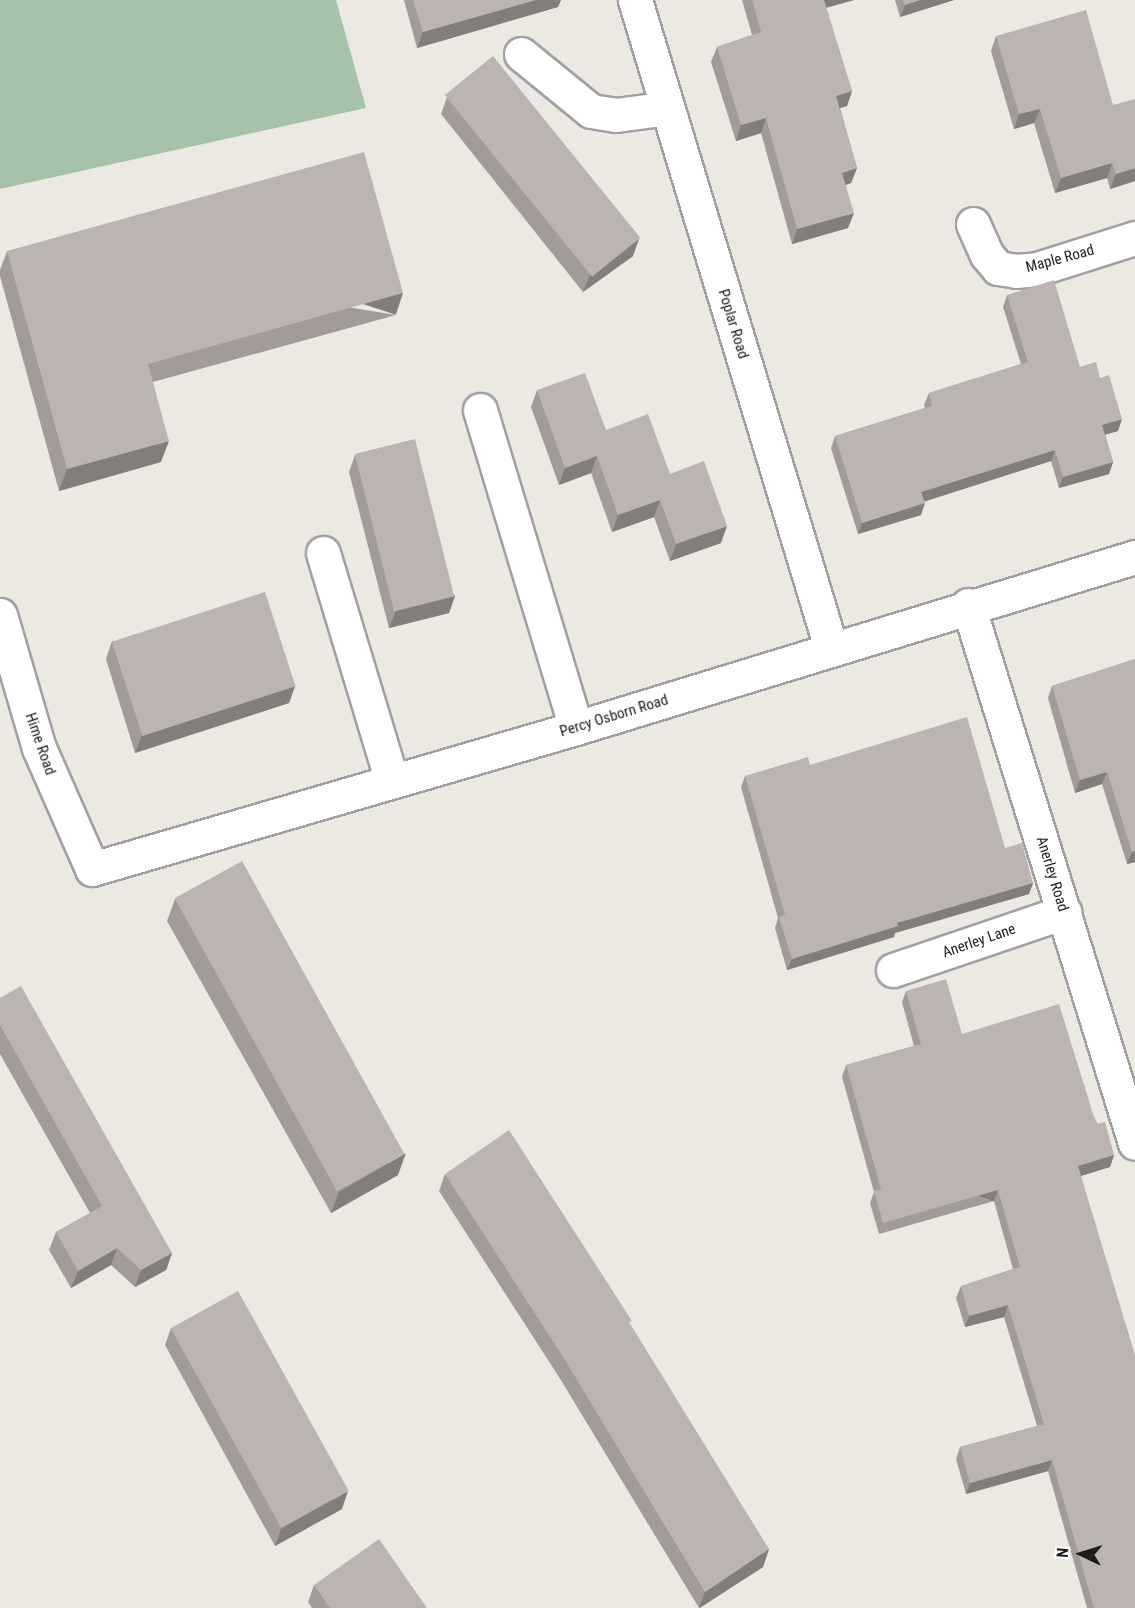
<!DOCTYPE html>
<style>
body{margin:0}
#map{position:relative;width:1135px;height:1608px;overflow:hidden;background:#ece9e3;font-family:"Roboto Condensed",sans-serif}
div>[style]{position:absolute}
.cemetery>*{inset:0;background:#a6c3a9}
.roads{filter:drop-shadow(2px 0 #a0a0a0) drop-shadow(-2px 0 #a0a0a0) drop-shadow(0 2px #a0a0a0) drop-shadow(0 -2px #a0a0a0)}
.minor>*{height:33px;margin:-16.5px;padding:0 16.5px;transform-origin:16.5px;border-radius:16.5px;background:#fff}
.wall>*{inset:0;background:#a29b97}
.shaded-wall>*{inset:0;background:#847e7b;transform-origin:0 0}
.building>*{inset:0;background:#bcb4b0;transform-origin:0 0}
span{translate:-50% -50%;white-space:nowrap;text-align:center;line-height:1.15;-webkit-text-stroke:4.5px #fff;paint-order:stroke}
.street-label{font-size:15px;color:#1c1c1c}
.north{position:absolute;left:1051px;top:1524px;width:60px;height:60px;-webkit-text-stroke:4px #fff;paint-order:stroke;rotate:274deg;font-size:16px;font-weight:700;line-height:24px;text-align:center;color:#1c1c1c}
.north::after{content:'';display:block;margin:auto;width:21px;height:27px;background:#1c1c1c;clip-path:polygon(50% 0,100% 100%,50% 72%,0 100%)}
</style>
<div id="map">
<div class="cemetery">
<i style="clip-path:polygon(0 0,336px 0,366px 108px,0 189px)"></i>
</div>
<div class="roads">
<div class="minor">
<i style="left:635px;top:0;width:677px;rotate:73.17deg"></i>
<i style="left:521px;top:54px;width:90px;rotate:39.2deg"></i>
<i style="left:591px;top:111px;width:25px;rotate:9deg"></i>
<i style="left:616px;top:115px;width:52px;rotate:-7.7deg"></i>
<i style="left:973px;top:224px;width:34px;rotate:66deg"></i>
<i style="left:987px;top:255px;width:17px;rotate:50deg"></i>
<i style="left:998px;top:268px;width:18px;rotate:9deg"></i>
<i style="left:1016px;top:271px;width:21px;rotate:-5deg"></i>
<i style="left:1037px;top:269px;width:103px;rotate:-17.6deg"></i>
<i style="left:480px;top:410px;width:332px;rotate:73.2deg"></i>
<i style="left:323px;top:553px;width:238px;rotate:73.2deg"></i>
<i style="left:968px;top:605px;width:563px;rotate:72.76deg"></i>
<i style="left:0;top:615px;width:139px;rotate:73.7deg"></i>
<i style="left:39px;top:748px;width:132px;rotate:66.3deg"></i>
<i style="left:92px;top:869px;width:504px;rotate:-16.24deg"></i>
<i style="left:576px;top:728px;width:585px;rotate:-17.01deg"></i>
<i style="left:893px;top:970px;width:181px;rotate:-18.7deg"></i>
</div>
</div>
<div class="wall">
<i style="clip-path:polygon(404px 0,561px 0,558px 7px,417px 48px)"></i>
<i style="clip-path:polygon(742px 0,854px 0,826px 8px,852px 91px,847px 106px,840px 108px,857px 168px,851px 183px,846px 185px,848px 228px,792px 244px,761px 133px,736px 141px,711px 62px,717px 47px,752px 35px)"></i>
<i style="clip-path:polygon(895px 0,954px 0,900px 17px)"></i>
<i style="clip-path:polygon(996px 36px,1113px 105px,1135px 181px,1110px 189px,1107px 178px,1055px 193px,1034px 123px,1014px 129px,991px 51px)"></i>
<i style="clip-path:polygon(447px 97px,633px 256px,583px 292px,441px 114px)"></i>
<i style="clip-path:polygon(7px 251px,396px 315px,153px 382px,161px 462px,59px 491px,0 276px,0 270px)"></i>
<i style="clip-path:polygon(1007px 295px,1080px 367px,1100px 378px,1118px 431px,1105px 434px,1113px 462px,1109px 474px,1059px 488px,1051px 461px,924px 501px,921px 515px,858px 534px,831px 448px,835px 436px,925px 408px,924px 405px,929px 393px,1021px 364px,1003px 307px)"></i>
<i style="clip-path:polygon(537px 390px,670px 474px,721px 543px,670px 561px,654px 517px,612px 532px,591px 473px,559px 485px,531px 407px)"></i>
<i style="clip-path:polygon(355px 455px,455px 596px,449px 613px,389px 628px,349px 472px)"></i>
<i style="clip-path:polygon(112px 641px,295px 686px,289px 703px,135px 753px,106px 659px)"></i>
<i style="clip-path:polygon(1135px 659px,1135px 862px,1127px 864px,1102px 784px,1075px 793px,1048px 698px,1052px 686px)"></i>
<i style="clip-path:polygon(810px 765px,1005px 848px,1033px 883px,1029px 894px,895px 933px,894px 937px,787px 970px,775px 928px,778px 918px,741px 787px,745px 776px)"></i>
<i style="clip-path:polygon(175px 899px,398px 1175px,331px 1213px,167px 921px)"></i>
<i style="clip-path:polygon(906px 991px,962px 1034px,1094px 1117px,1114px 1155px,1110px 1167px,1081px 1176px,1135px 1608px,1087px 1608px,1048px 1471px,966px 1494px,956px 1459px,960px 1447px,1037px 1426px,1004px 1317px,965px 1327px,956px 1298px,961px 1286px,1013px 1269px,994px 1201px,879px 1234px,870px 1203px,874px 1192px,842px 1077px,846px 1065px,914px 1046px,902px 1002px)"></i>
<i style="clip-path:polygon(0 998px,172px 1253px,166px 1270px,135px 1287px,111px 1265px,71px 1288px,49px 1250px,56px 1232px,90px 1213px,0 1054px)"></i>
<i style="clip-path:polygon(445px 1174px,769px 1549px,763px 1567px,700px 1608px,699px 1608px,559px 1377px,439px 1191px)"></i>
<i style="clip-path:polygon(171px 1328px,342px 1509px,275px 1546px,165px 1345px)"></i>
<i style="clip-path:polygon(314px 1585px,427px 1608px,312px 1608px,308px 1602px)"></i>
</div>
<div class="shaded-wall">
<i style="clip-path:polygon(536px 0,561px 0,558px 7px,417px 48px,423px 32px)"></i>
<i style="clip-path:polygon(821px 0,854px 0,817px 10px)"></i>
<i style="clip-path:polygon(920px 0,954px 0,900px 17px,905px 5px)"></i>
<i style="clip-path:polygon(852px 91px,847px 106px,830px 111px,836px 96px)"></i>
<i style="clip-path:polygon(1040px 109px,1034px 123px,1014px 129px,1019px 114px)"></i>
<i style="clip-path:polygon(766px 118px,761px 133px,736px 141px,741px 125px)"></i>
<i style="clip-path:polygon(1112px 163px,1107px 178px,1055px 193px,1061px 178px)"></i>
<i style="clip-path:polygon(857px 168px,851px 183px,837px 188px,842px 173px)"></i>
<i style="clip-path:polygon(1135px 168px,1135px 181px,1110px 189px,1116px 174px)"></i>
<i style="clip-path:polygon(854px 213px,848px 228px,792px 244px,797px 229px)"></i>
<i style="clip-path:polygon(639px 239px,633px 256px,583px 292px,590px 275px)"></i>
<i style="left:403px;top:293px;width:23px;height:265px;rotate:108deg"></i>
<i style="clip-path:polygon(1122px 419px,1118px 431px,1098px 437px,1102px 425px)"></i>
<i style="clip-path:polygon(169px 441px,161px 462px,59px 491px,67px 469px)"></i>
<i style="clip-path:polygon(1055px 450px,1051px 461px,917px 504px,921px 492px)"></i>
<i style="clip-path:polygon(597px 456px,591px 473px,559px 485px,565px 468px)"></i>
<i style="clip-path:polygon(1113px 462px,1109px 474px,1059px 488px,1063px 477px)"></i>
<i style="clip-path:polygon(660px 500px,654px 517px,612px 532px,618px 515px)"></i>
<i style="clip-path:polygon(925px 503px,921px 515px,858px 534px,862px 523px)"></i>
<i style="clip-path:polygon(727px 526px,721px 543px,670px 561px,676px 544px)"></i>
<i style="clip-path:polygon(455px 596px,449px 613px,389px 628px,396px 611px)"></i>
<i style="clip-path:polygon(295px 686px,289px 703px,135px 753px,142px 735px)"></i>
<i style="clip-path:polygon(1107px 772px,1102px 784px,1075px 793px,1080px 780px)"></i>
<i style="clip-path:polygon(1135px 851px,1135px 862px,1127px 864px,1132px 852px)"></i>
<i style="clip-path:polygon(1033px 883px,1029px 894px,895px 933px,894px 937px,787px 970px,792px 959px,897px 923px)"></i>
<i style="clip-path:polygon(406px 1153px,398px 1175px,331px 1213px,339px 1192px)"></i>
<i style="clip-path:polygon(1114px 1155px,1110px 1167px,1074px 1178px,1078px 1166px)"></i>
<i style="left:998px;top:1190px;width:12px;height:120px;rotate:110deg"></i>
<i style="clip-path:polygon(117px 1248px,111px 1265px,71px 1288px,78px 1271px)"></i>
<i style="clip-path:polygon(172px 1253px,166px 1270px,135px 1287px,141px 1270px)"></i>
<i style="clip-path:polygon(1008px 1305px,1004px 1317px,965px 1327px,969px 1316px)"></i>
<i style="clip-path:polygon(1052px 1460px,1048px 1471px,966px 1494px,970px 1483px)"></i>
<i style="clip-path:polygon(348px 1491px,342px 1509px,275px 1546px,281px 1529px)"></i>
<i style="clip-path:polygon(769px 1549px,763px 1567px,699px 1608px,705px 1592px)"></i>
</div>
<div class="building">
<i style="clip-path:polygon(413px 0,536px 0,423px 32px)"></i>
<i style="clip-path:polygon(752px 0,824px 0,852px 91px,836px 96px,857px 168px,842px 173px,854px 213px,797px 229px,766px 118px,741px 125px,717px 47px,761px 32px)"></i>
<i style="clip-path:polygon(903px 0,920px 0,905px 5px)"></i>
<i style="clip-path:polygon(1086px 10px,1113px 105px,1135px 99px,1135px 168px,1116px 174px,1112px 163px,1061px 178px,1040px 109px,1019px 114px,996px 36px)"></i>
<i style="left:493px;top:56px;width:234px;height:62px;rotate:51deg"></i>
<i style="clip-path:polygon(364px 152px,403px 293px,148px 364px,169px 441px,67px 469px,7px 251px)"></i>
<i style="clip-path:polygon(1054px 280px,1080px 367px,1096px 362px,1100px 378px,1109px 375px,1122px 419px,1102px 425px,1113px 462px,1063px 477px,1055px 450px,921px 492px,925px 503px,862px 523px,835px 436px,932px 406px,929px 393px,1028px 362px,1007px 295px)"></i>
<i style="clip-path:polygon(585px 373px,606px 430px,648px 414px,670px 474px,704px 461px,727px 526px,676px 544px,660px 500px,618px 515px,597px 456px,565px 468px,537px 390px)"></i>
<i style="left:415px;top:439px;width:162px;height:62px;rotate:76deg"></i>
<i style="left:265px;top:592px;width:99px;height:161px;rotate:72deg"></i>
<i style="clip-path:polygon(1135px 659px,1135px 851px,1132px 852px,1107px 772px,1080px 780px,1052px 686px)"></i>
<i style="clip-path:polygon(967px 717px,1005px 848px,1022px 843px,1033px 883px,897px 923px,898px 926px,792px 959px,779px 917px,785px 915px,745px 776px,808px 757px,810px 765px)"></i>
<i style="left:242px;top:861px;width:335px;height:77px;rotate:61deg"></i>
<i style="clip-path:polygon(946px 979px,962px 1034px,1059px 1004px,1094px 1117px,1097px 1124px,1105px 1122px,1114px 1155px,1078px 1166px,1135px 1355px,1135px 1608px,1094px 1608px,1052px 1460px,970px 1483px,960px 1447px,1044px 1424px,1008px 1305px,969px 1316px,961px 1286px,1020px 1267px,998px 1190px,883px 1223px,874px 1191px,881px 1189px,846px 1065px,921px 1044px,906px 991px)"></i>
<i style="clip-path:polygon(21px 986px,172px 1253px,141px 1270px,117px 1248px,78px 1271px,56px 1232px,102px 1206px,0 1025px,0 998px)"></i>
<i style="clip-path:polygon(509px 1130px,632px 1321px,629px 1322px,769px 1549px,705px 1592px,565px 1360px,445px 1174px)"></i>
<i style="left:238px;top:1291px;width:228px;height:77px;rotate:61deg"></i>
<i style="clip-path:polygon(379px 1539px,427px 1608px,330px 1608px,314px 1585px)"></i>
</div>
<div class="street-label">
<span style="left:1060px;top:259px;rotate:-15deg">Maple Road</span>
<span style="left:733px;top:324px;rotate:73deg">Poplar Road</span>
<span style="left:614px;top:716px;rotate:-17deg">Percy Osborn Road</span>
<span style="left:40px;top:744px;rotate:71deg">Hime Road</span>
<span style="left:1052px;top:874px;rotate:73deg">Anerley Road</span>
<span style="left:979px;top:941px;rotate:-19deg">Anerley Lane</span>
</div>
<div class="north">N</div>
</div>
